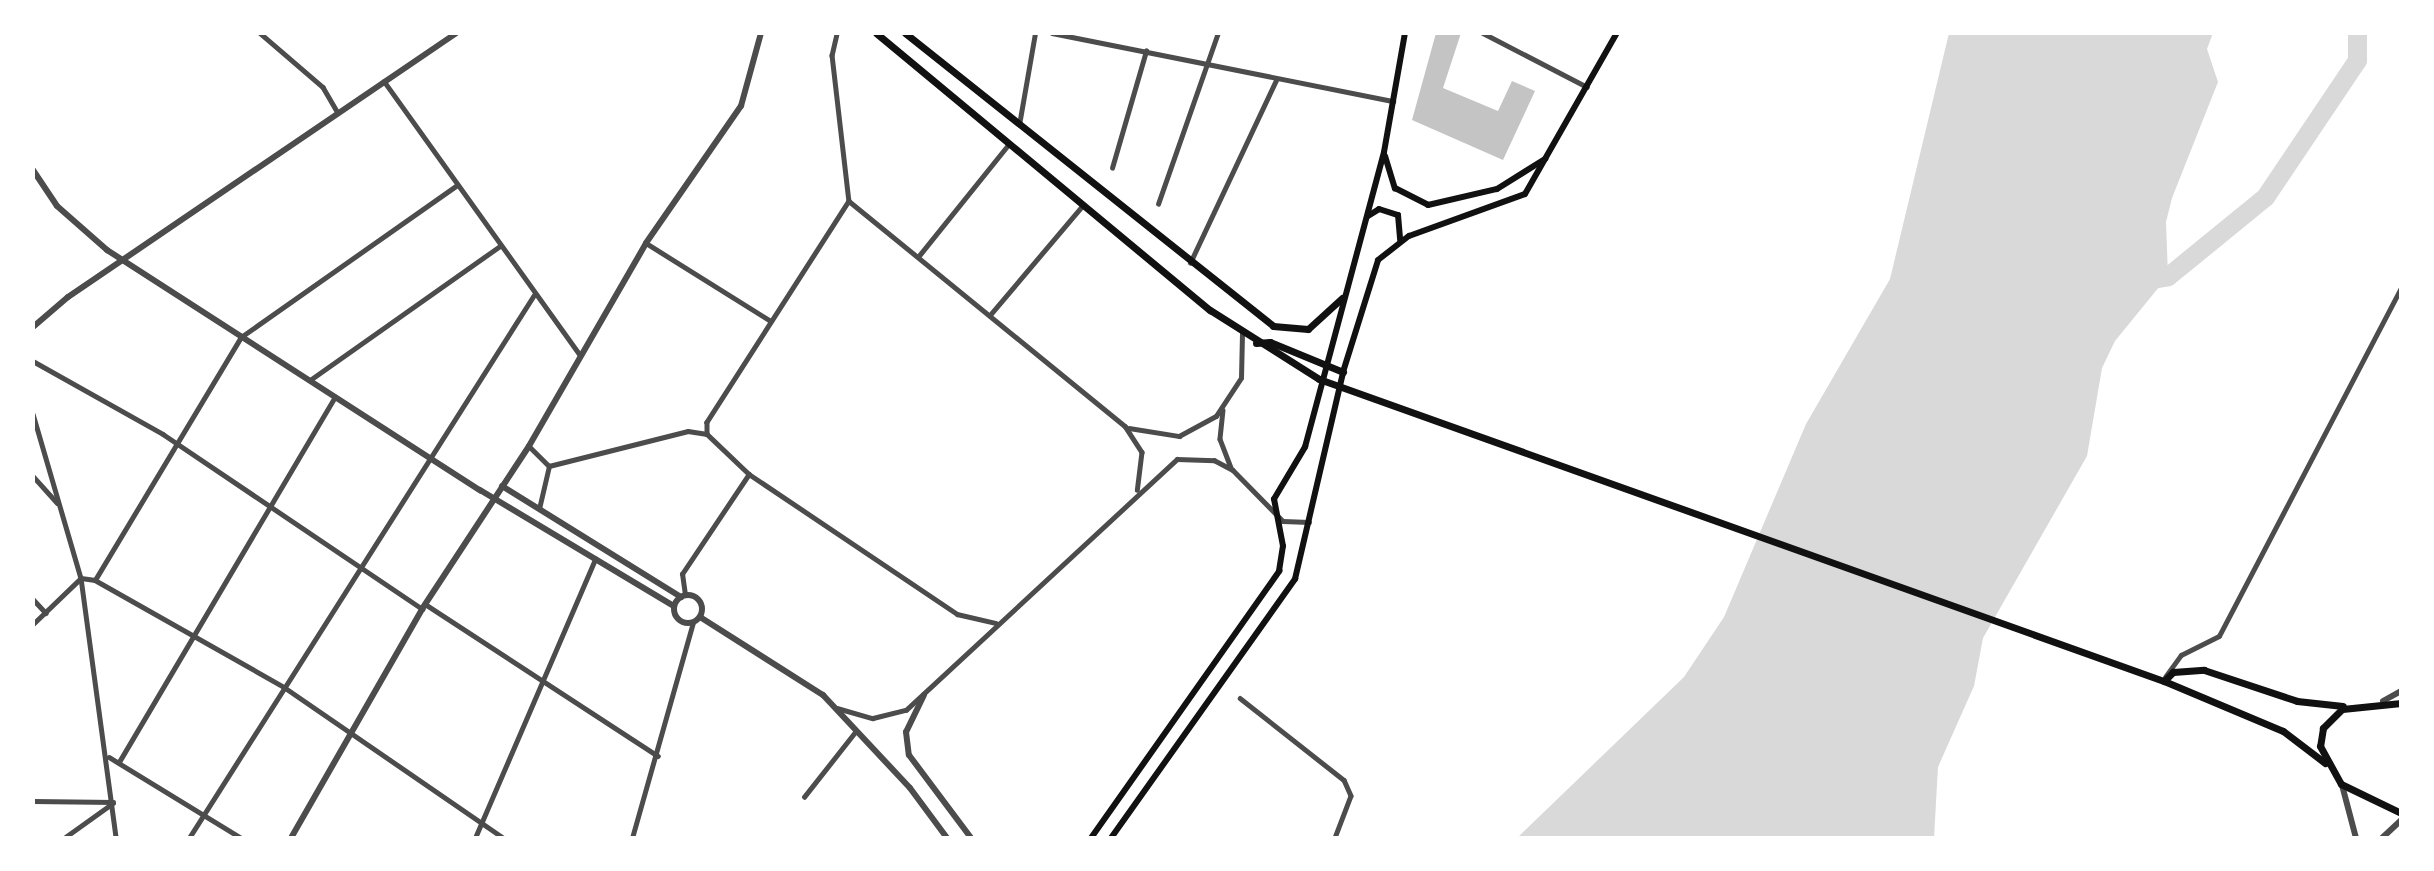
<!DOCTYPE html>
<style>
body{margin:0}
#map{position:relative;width:2434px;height:871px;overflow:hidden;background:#fff;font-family:Helvetica,sans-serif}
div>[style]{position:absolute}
.water>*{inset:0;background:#d9d9d9}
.river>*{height:19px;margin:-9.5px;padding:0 9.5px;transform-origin:9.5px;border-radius:9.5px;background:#d9d9d9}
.building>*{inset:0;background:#c4c4c4}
.minor>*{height:4.5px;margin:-2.25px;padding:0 2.25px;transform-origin:2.25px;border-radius:2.25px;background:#4c4c4c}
.tertiary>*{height:6px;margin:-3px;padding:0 3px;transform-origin:3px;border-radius:3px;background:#4c4c4c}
.tertiary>.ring{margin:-3px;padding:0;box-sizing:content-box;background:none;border:6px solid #4c4c4c;border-radius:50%}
.secondary>*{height:6px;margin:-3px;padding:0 3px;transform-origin:3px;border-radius:3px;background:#111}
.primary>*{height:7px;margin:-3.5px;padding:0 3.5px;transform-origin:3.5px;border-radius:3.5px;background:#111}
span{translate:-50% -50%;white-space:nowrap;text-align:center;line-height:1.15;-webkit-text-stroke:5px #fff;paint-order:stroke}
.frame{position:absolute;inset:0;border:35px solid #fff;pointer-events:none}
</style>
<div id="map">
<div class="water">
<i style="clip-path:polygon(1949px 33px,2213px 33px,2207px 49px,2218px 82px,2172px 198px,2166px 222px,2168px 276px,2115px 341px,2102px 368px,2087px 456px,1983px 638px,1974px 686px,1938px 767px,1934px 838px,1517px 838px,1684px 677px,1724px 617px,1806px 424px,1890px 279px)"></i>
</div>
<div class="river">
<i style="left:2144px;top:280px;width:24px;rotate:-9deg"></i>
<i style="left:2168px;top:276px;width:125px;rotate:-39.2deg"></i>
<i style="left:2265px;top:197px;width:165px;rotate:-56.1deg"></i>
<i style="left:2357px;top:60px;width:27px;rotate:-90deg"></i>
</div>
<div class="building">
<i style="clip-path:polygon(1436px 33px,1461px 33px,1443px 88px,1498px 111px,1512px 81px,1535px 91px,1503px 160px,1412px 120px)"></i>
</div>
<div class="minor">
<i style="left:260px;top:33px;width:83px;rotate:40.6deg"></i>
<i style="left:323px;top:87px;width:30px;rotate:60deg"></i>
<i style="left:1052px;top:33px;width:348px;rotate:11.3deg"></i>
<i style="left:1483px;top:33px;width:117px;rotate:27.4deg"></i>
<i style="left:837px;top:34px;width:22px;rotate:103deg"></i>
<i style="left:832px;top:55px;width:147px;rotate:83.4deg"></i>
<i style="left:849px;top:201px;width:263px;rotate:122.7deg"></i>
<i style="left:707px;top:422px;width:12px;rotate:90deg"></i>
<i style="left:707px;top:434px;width:58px;rotate:43.6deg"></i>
<i style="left:749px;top:474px;width:251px;rotate:33.9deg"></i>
<i style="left:957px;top:614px;width:40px;rotate:13deg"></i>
<i style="left:384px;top:81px;width:335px;rotate:54.4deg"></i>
<i style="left:1019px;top:125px;width:93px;rotate:-80.1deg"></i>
<i style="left:1112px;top:168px;width:122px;rotate:-73.8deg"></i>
<i style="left:849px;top:201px;width:356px;rotate:39.2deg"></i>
<i style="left:1125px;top:426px;width:31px;rotate:57deg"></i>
<i style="left:1142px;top:452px;width:38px;rotate:97deg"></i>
<i style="left:1158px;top:204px;width:181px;rotate:-70.7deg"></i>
<i style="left:646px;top:243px;width:147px;rotate:32deg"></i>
<i style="left:918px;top:257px;width:145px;rotate:-51.2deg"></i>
<i style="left:1190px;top:263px;width:202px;rotate:-64.8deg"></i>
<i style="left:990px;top:315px;width:144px;rotate:-49.8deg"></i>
<i style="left:33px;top:361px;width:149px;rotate:29.3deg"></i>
<i style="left:163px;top:434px;width:313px;rotate:34deg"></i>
<i style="left:310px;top:380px;width:232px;rotate:-35.2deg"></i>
<i style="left:1223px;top:410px;width:29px;rotate:96deg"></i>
<i style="left:1220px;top:439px;width:31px;rotate:69deg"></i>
<i style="left:33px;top:414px;width:171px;rotate:73.7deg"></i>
<i style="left:81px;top:578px;width:262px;rotate:82.3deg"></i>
<i style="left:1129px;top:428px;width:51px;rotate:9.1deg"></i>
<i style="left:1179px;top:436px;width:42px;rotate:-28.4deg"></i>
<i style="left:1216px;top:416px;width:45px;rotate:-56.7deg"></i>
<i style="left:1241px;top:378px;width:44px;rotate:-88.7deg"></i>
<i style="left:529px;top:446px;width:28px;rotate:45deg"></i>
<i style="left:549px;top:466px;width:143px;rotate:-14.1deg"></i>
<i style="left:688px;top:431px;width:19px;rotate:9deg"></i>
<i style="left:33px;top:476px;width:36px;rotate:48deg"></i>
<i style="left:539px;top:509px;width:44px;rotate:-76.9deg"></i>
<i style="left:95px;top:580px;width:283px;rotate:-59deg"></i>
<i style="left:241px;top:337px;width:264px;rotate:-35.1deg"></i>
<i style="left:685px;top:595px;width:21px;rotate:-98deg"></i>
<i style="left:682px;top:574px;width:120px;rotate:-56.2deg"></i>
<i style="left:33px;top:599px;width:19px;rotate:47deg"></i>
<i style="left:425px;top:604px;width:278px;rotate:33.1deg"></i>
<i style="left:33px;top:624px;width:66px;rotate:-43.8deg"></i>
<i style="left:81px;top:578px;width:14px;rotate:8deg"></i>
<i style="left:95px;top:580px;width:217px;rotate:29.5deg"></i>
<i style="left:284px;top:687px;width:267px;rotate:34.5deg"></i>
<i style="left:2165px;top:677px;width:27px;rotate:-54deg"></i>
<i style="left:2181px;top:655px;width:42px;rotate:-26.6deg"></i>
<i style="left:2219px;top:636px;width:393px;rotate:-62.4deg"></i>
<i style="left:1240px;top:698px;width:132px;rotate:38.3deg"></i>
<i style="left:1344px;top:780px;width:17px;rotate:66deg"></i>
<i style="left:1351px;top:796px;width:45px;rotate:110.9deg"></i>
<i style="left:837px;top:708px;width:37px;rotate:16deg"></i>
<i style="left:873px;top:718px;width:34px;rotate:-14deg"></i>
<i style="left:906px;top:710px;width:369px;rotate:-42.8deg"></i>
<i style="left:1177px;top:459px;width:37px;rotate:2deg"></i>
<i style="left:1214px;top:460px;width:21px;rotate:28deg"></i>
<i style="left:1233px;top:470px;width:71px;rotate:45.6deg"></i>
<i style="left:1283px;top:521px;width:26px;rotate:2deg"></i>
<i style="left:109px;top:757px;width:155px;rotate:31.5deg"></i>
<i style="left:119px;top:762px;width:424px;rotate:-59.4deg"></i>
<i style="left:804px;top:797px;width:84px;rotate:-51.8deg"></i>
<i style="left:33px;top:801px;width:80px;rotate:0.7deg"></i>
<i style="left:64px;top:838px;width:60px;rotate:-35.5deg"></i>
<i style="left:189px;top:838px;width:643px;rotate:-57.57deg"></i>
<i style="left:475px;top:838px;width:304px;rotate:-66.7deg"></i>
<i style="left:632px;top:838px;width:224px;rotate:-74.2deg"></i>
</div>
<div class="tertiary">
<i style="left:33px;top:170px;width:43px;rotate:56.3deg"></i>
<i style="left:57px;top:206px;width:67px;rotate:41.3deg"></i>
<i style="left:107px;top:250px;width:444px;rotate:32.8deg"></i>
<i style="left:480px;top:490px;width:226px;rotate:30.9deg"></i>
<i style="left:33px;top:327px;width:46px;rotate:-40.6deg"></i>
<i style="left:68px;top:297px;width:469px;rotate:-34.2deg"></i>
<i style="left:502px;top:486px;width:211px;rotate:31.8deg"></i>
<i class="ring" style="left:674px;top:595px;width:22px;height:22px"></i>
<i style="left:700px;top:617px;width:146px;rotate:32.4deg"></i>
<i style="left:823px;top:695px;width:127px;rotate:46.9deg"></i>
<i style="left:910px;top:788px;width:62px;rotate:53.5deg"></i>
<i style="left:924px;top:695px;width:41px;rotate:115.9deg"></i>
<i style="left:906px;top:732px;width:23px;rotate:83deg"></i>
<i style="left:909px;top:755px;width:104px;rotate:53.2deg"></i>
<i style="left:2383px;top:701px;width:21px;rotate:-29deg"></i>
<i style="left:2342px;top:785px;width:55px;rotate:75.2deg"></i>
<i style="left:291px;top:838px;width:264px;rotate:-60.2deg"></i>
<i style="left:422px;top:609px;width:195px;rotate:-56.7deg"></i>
<i style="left:529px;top:446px;width:234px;rotate:-60deg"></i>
<i style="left:646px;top:243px;width:167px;rotate:-55.3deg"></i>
<i style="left:741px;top:106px;width:76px;rotate:-74.7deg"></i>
<i style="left:2382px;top:838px;width:26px;rotate:-43deg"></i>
</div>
<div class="secondary">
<i style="left:1385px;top:156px;width:34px;rotate:73deg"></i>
<i style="left:1395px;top:188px;width:37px;rotate:27deg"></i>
<i style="left:1428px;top:205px;width:71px;rotate:-13.1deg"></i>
<i style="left:1497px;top:189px;width:57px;rotate:-32deg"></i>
<i style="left:1368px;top:216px;width:13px;rotate:-32deg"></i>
<i style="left:1379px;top:209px;width:20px;rotate:18deg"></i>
<i style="left:1398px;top:215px;width:25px;rotate:85deg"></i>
<i style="left:1091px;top:838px;width:327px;rotate:-54.8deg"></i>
<i style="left:1279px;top:571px;width:25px;rotate:-81deg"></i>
<i style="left:1283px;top:546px;width:48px;rotate:-100.8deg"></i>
<i style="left:1274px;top:499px;width:61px;rotate:-59.2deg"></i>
<i style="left:1305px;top:447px;width:305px;rotate:-75deg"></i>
<i style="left:1384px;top:152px;width:121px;rotate:-80deg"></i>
<i style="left:1111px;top:838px;width:318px;rotate:-54.6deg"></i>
<i style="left:1295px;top:579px;width:212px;rotate:-76.9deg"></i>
<i style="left:1343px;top:372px;width:117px;rotate:-72.6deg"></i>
<i style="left:1378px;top:260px;width:39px;rotate:-38deg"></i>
<i style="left:1409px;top:236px;width:123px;rotate:-19.9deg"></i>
<i style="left:1525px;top:194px;width:185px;rotate:-60.3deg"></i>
</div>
<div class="primary">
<i style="left:876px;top:33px;width:434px;rotate:39.7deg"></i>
<i style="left:1210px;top:310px;width:129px;rotate:32.3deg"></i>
<i style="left:1319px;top:379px;width:897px;rotate:19.67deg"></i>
<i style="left:2164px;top:681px;width:129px;rotate:22.8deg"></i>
<i style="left:2283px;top:731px;width:53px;rotate:37.3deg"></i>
<i style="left:905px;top:33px;width:470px;rotate:38.5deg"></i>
<i style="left:1273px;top:326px;width:35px;rotate:5deg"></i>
<i style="left:1308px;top:329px;width:46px;rotate:-42.4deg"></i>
<i style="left:1256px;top:343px;width:14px;rotate:-4deg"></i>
<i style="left:1270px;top:342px;width:79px;rotate:22.3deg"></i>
<i style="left:2164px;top:681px;width:13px;rotate:-45deg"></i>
<i style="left:2173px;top:672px;width:31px;rotate:-4deg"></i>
<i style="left:2204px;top:670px;width:98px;rotate:18.4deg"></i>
<i style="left:2297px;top:701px;width:46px;rotate:6.2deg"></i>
<i style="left:2401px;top:703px;width:59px;rotate:174.2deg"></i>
<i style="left:2342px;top:709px;width:27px;rotate:135deg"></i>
<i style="left:2323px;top:728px;width:18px;rotate:99deg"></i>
<i style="left:2320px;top:746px;width:43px;rotate:61.1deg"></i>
<i style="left:2341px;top:784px;width:67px;rotate:25.8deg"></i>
</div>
<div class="frame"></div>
</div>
